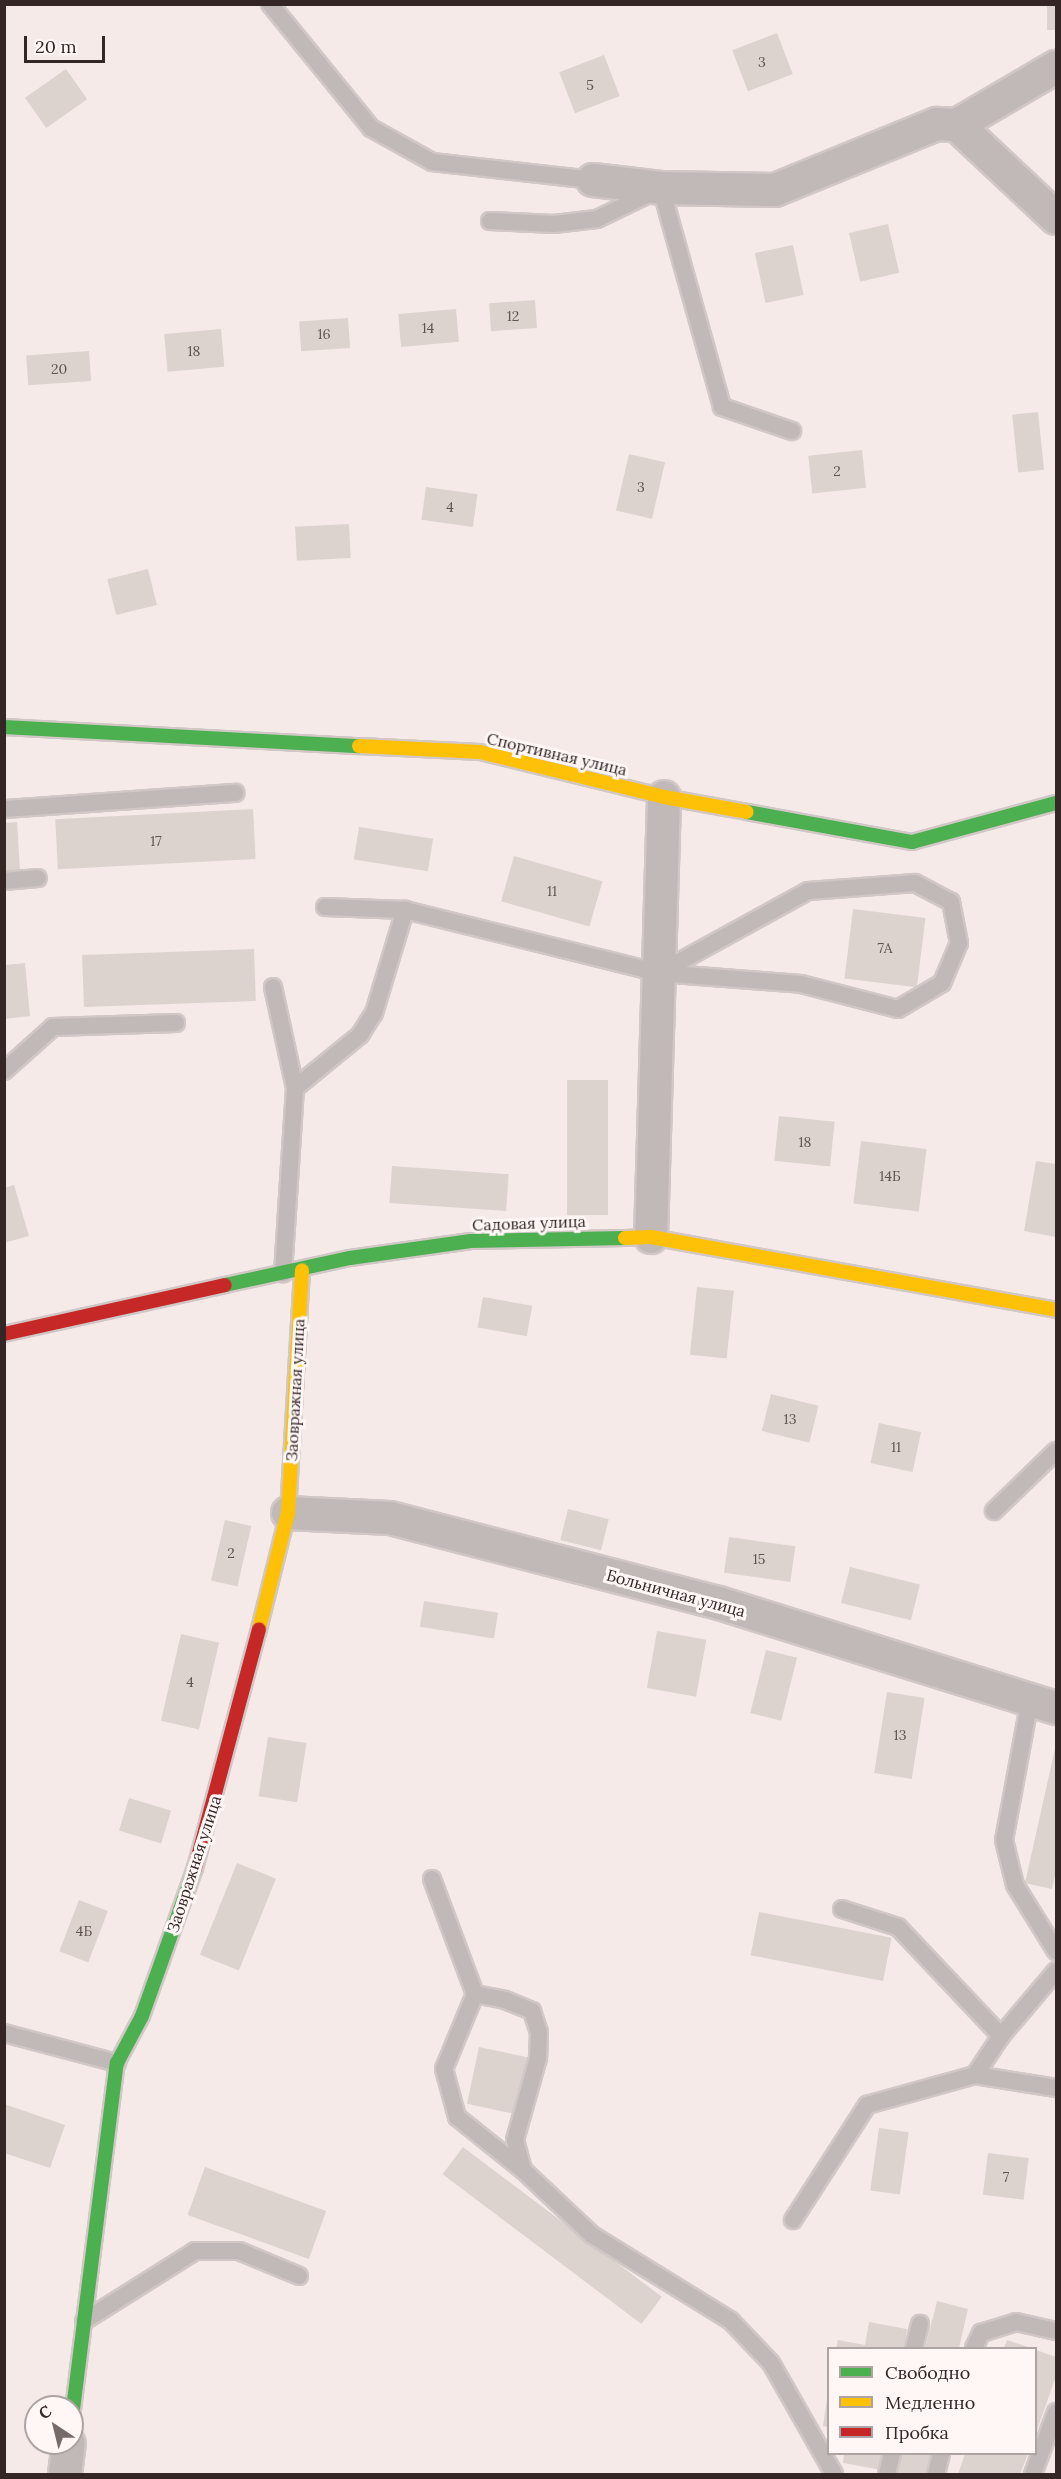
<!DOCTYPE html>
<meta charset="utf-8">
<style>
body{margin:0}
#map{position:relative;width:1061px;height:2479px;overflow:hidden;background:#f5eae8;font-family:Lora,serif}
div>[style]{position:absolute}
.building>*{inset:0;background:#dcd3ce;transform-origin:0 0}
.roads{filter:drop-shadow(2px 0 #d1c8c6) drop-shadow(-2px 0 #d1c8c6) drop-shadow(0 2px #d1c8c6) drop-shadow(0 -2px #d1c8c6)}
.lane>*{height:16px;margin:-8px;padding:0 8px;transform-origin:8px;border-radius:8px;background:#c1b8b8}
.street>*{height:32px;margin:-16px;padding:0 16px;transform-origin:16px;border-radius:16px;background:#c1b8b8}
.fast>*{height:14px;margin:-7px;padding:0 7px;transform-origin:7px;border-radius:7px;background:#4caf50}
.slow>*{height:14px;margin:-7px;padding:0 7px;transform-origin:7px;border-radius:7px;background:#ffc107}
.jam>*{height:14px;margin:-7px;padding:0 7px;transform-origin:7px;border-radius:7px;background:#c62828}
span{translate:-50% -50%;white-space:nowrap;text-align:center;line-height:1.15;-webkit-text-stroke:6px #fef7f5;paint-order:stroke}
.number-label{font-size:14px;color:#5f5350}
.number-label span{-webkit-text-stroke-width:0}
.street-label{font-size:16px;color:#332624}
.frame{position:absolute;inset:0;border:6px solid #332624;pointer-events:none}
.legend{position:absolute;left:827px;top:2347px;width:210px;height:108px;box-sizing:border-box;background:#fef7f5;border:2px solid #ada3a1;margin:0;padding:8px 10px;list-style:none;font-size:18px;color:#332624}
.legend li{display:flex;align-items:center;gap:12px;height:30px}
.legend b{width:30px;border:2px solid #ada3a1}
.north{position:absolute;left:24px;top:2395px;width:60px;height:60px;box-sizing:border-box;background:#fef7f5;border:2px solid #ada3a1;border-radius:50%;rotate:325deg;font-size:16px;font-weight:700;line-height:24px;text-align:center;color:#332624}
.north::after{content:'';display:block;margin:auto;width:21px;height:27px;background:#776b69;clip-path:polygon(50% 0,100% 100%,50% 72%,0 100%)}
.scale{position:absolute;left:24px;top:36px;width:81px;height:27px;box-sizing:border-box;border:3px solid #332624;border-top:0;padding-left:8px;font-size:18px;line-height:21px;white-space:nowrap;color:#332624;-webkit-text-stroke:4px #fef7f5;paint-order:stroke}
</style>
<div id="map">
<div class="building">
<i style="left:1047px;top:4px;width:9px;height:26px"></i>
<i style="left:777px;top:33px;width:44px;height:48px;rotate:69deg"></i>
<i style="left:604px;top:55px;width:44px;height:48px;rotate:69deg"></i>
<i style="left:66px;top:69px;width:37px;height:50px;rotate:55deg"></i>
<i style="left:888px;top:224px;width:50px;height:40px;rotate:77deg"></i>
<i style="left:793px;top:245px;width:51px;height:39px;rotate:78deg"></i>
<i style="left:535px;top:300px;width:28px;height:46px;rotate:86deg"></i>
<i style="left:456px;top:309px;width:33px;height:58px;rotate:85deg"></i>
<i style="left:348px;top:318px;width:30px;height:49px;rotate:86deg"></i>
<i style="left:221px;top:329px;width:38px;height:57px;rotate:85deg"></i>
<i style="left:89px;top:351px;width:30px;height:63px;rotate:86deg"></i>
<i style="left:1038px;top:412px;width:58px;height:26px;rotate:84deg"></i>
<i style="left:862px;top:450px;width:38px;height:54px;rotate:84deg"></i>
<i style="left:629px;top:454px;width:37px;height:58px;rotate:13deg"></i>
<i style="left:426px;top:487px;width:52px;height:33px;rotate:8deg"></i>
<i style="left:349px;top:524px;width:34px;height:54px;rotate:87deg"></i>
<i style="left:148px;top:569px;width:37px;height:42px;rotate:76deg"></i>
<i style="left:253px;top:809px;width:50px;height:198px;rotate:87deg"></i>
<i style="clip-path:polygon(17px 822px,20px 871px,4px 872px,4px 823px)"></i>
<i style="left:359px;top:827px;width:75px;height:33px;rotate:9deg"></i>
<i style="left:514px;top:856px;width:92px;height:47px;rotate:16deg"></i>
<i style="left:853px;top:909px;width:73px;height:70px;rotate:7deg"></i>
<i style="left:254px;top:949px;width:52px;height:172px;rotate:88deg"></i>
<i style="clip-path:polygon(25px 963px,30px 1016px,4px 1019px,4px 965px)"></i>
<i style="left:567px;top:1080px;width:41px;height:135px"></i>
<i style="left:779px;top:1116px;width:56px;height:45px;rotate:6deg"></i>
<i style="left:861px;top:1141px;width:66px;height:63px;rotate:7deg"></i>
<i style="clip-path:polygon(1036px 1161px,1056px 1164px,1056px 1237px,1024px 1231px)"></i>
<i style="left:392px;top:1166px;width:117px;height:37px;rotate:4deg"></i>
<i style="clip-path:polygon(14px 1185px,29px 1236px,4px 1243px,4px 1188px)"></i>
<i style="left:697px;top:1287px;width:37px;height:68px;rotate:6deg"></i>
<i style="left:483px;top:1297px;width:50px;height:31px;rotate:10deg"></i>
<i style="left:771px;top:1394px;width:49px;height:38px;rotate:14deg"></i>
<i style="left:879px;top:1423px;width:43px;height:41px;rotate:12deg"></i>
<i style="left:568px;top:1509px;width:42px;height:32px;rotate:14deg"></i>
<i style="left:225px;top:1520px;width:27px;height:62px;rotate:13deg"></i>
<i style="left:729px;top:1537px;width:67px;height:36px;rotate:8deg"></i>
<i style="left:850px;top:1567px;width:72px;height:37px;rotate:14deg"></i>
<i style="left:424px;top:1601px;width:75px;height:26px;rotate:9deg"></i>
<i style="left:657px;top:1631px;width:50px;height:58px;rotate:10deg"></i>
<i style="left:181px;top:1634px;width:39px;height:89px;rotate:13deg"></i>
<i style="left:766px;top:1650px;width:32px;height:65px;rotate:14deg"></i>
<i style="left:887px;top:1692px;width:38px;height:82px;rotate:9deg"></i>
<i style="left:268px;top:1737px;width:39px;height:60px;rotate:9deg"></i>
<i style="clip-path:polygon(1056px 1744px,1056px 1871px,1052px 1889px,1025px 1883px)"></i>
<i style="left:129px;top:1798px;width:44px;height:34px;rotate:17deg"></i>
<i style="left:237px;top:1863px;width:42px;height:99px;rotate:22deg"></i>
<i style="left:79px;top:1900px;width:31px;height:55px;rotate:21deg"></i>
<i style="left:759px;top:1912px;width:135px;height:44px;rotate:11deg"></i>
<i style="left:479px;top:2047px;width:51px;height:58px;rotate:12deg"></i>
<i style="clip-path:polygon(4px 2104px,65px 2125px,50px 2168px,4px 2153px)"></i>
<i style="left:879px;top:2128px;width:30px;height:63px;rotate:8deg"></i>
<i style="left:463px;top:2147px;width:249px;height:34px;rotate:37deg"></i>
<i style="left:988px;top:2153px;width:41px;height:42px;rotate:7deg"></i>
<i style="left:205px;top:2167px;width:129px;height:51px;rotate:20deg"></i>
<i style="clip-path:polygon(937px 2301px,968px 2309px,959px 2348px,925px 2348px)"></i>
<i style="clip-path:polygon(869px 2322px,907px 2329px,904px 2348px,836px 2348px,838px 2340px,865px 2345px)"></i>
<i style="clip-path:polygon(1007px 2340px,1031px 2348px,1004px 2348px)"></i>
<i style="clip-path:polygon(1036px 2350px,1056px 2357px,1056px 2376px,1036px 2433px)"></i>
<i style="clip-path:polygon(827px 2399px,828px 2399px,828px 2427px,823px 2426px)"></i>
<i style="clip-path:polygon(844px 2454px,885px 2454px,882px 2470px,843px 2463px)"></i>
<i style="clip-path:polygon(899px 2454px,933px 2454px,928px 2474px,894px 2474px)"></i>
<i style="clip-path:polygon(965px 2454px,1028px 2454px,1020px 2474px,958px 2474px)"></i>
</div>
<div class="roads">
<div class="lane">
<i style="left:270px;top:4px;width:160px;rotate:50.8deg"></i>
<i style="left:371px;top:128px;width:70px;rotate:29.1deg"></i>
<i style="left:432px;top:162px;width:162px;rotate:6.4deg"></i>
<i style="left:490px;top:221px;width:64px;rotate:2.7deg"></i>
<i style="left:554px;top:224px;width:43px;rotate:-6.6deg"></i>
<i style="left:597px;top:219px;width:71px;rotate:-25.8deg"></i>
<i style="left:661px;top:188px;width:227px;rotate:74.4deg"></i>
<i style="left:722px;top:407px;width:74px;rotate:18.9deg"></i>
<i style="left:4px;top:809px;width:232px;rotate:-4deg"></i>
<i style="left:4px;top:881px;width:34px;rotate:-5deg"></i>
<i style="left:325px;top:907px;width:80px;rotate:2.1deg"></i>
<i style="left:405px;top:910px;width:262px;rotate:13.9deg"></i>
<i style="left:659px;top:973px;width:142px;rotate:4.4deg"></i>
<i style="left:801px;top:984px;width:100px;rotate:14.5deg"></i>
<i style="left:898px;top:1009px;width:51px;rotate:-30.6deg"></i>
<i style="left:942px;top:983px;width:43px;rotate:-67deg"></i>
<i style="left:959px;top:943px;width:42px;rotate:-101deg"></i>
<i style="left:951px;top:902px;width:41px;rotate:-152.2deg"></i>
<i style="left:915px;top:883px;width:107px;rotate:175.7deg"></i>
<i style="left:808px;top:891px;width:170px;rotate:151.2deg"></i>
<i style="left:273px;top:987px;width:103px;rotate:77.7deg"></i>
<i style="left:295px;top:1088px;width:186px;rotate:93.7deg"></i>
<i style="left:4px;top:1071px;width:66px;rotate:-41.9deg"></i>
<i style="left:53px;top:1027px;width:123px;rotate:-1.9deg"></i>
<i style="left:295px;top:1088px;width:84px;rotate:-39.2deg"></i>
<i style="left:360px;top:1035px;width:26px;rotate:-58deg"></i>
<i style="left:374px;top:1013px;width:108px;rotate:-73.2deg"></i>
<i style="left:994px;top:1511px;width:86px;rotate:-44.1deg"></i>
<i style="left:1030px;top:1700px;width:142px;rotate:100.5deg"></i>
<i style="left:1004px;top:1840px;width:46px;rotate:76.3deg"></i>
<i style="left:1015px;top:1885px;width:78px;rotate:58.2deg"></i>
<i style="left:432px;top:1879px;width:123px;rotate:69.5deg"></i>
<i style="left:475px;top:1994px;width:31px;rotate:11deg"></i>
<i style="left:505px;top:2000px;width:29px;rotate:22deg"></i>
<i style="left:532px;top:2011px;width:22px;rotate:72deg"></i>
<i style="left:539px;top:2032px;width:26px;rotate:92deg"></i>
<i style="left:538px;top:2058px;width:85px;rotate:105.7deg"></i>
<i style="left:515px;top:2140px;width:31px;rotate:75deg"></i>
<i style="left:523px;top:2170px;width:95px;rotate:43.3deg"></i>
<i style="left:592px;top:2235px;width:163px;rotate:31.7deg"></i>
<i style="left:731px;top:2321px;width:58px;rotate:46.4deg"></i>
<i style="left:771px;top:2363px;width:128px;rotate:60.4deg"></i>
<i style="left:842px;top:1909px;width:59px;rotate:17.8deg"></i>
<i style="left:898px;top:1927px;width:150px;rotate:46.6deg"></i>
<i style="left:475px;top:1994px;width:81px;rotate:112.5deg"></i>
<i style="left:444px;top:2069px;width:50px;rotate:74.8deg"></i>
<i style="left:457px;top:2117px;width:85px;rotate:38.8deg"></i>
<i style="left:4px;top:2033px;width:117px;rotate:14.9deg"></i>
<i style="left:975px;top:2075px;width:82px;rotate:9.1deg"></i>
<i style="left:793px;top:2220px;width:137px;rotate:-57.2deg"></i>
<i style="left:867px;top:2105px;width:112px;rotate:-15.5deg"></i>
<i style="left:975px;top:2075px;width:47px;rotate:-56.3deg"></i>
<i style="left:1001px;top:2036px;width:85px;rotate:-49.8deg"></i>
<i style="left:84px;top:2321px;width:131px;rotate:-32.2deg"></i>
<i style="left:195px;top:2251px;width:44px"></i>
<i style="left:239px;top:2251px;width:65px;rotate:22.6deg"></i>
<i style="left:914px;top:2348px;width:25px;rotate:-76deg"></i>
<i style="left:974px;top:2348px;width:17px;rotate:-65deg"></i>
<i style="left:981px;top:2333px;width:37px;rotate:-17deg"></i>
<i style="left:1016px;top:2322px;width:41px;rotate:12.7deg"></i>
<i style="left:887px;top:2474px;width:21px;rotate:-76deg"></i>
<i style="left:936px;top:2474px;width:21px;rotate:-76deg"></i>
<i style="left:1033px;top:2474px;width:66px;rotate:-69.6deg"></i>
</div>
<div class="street">
<i style="left:957px;top:125px;width:115px;rotate:-30.4deg"></i>
<i style="left:593px;top:180px;width:68px;rotate:6.7deg"></i>
<i style="left:661px;top:188px;width:114px;rotate:1deg"></i>
<i style="left:775px;top:190px;width:175px;rotate:-22.2deg"></i>
<i style="left:937px;top:124px;width:20px;rotate:3deg"></i>
<i style="left:957px;top:125px;width:136px;rotate:43.2deg"></i>
<i style="left:651px;top:1237px;width:440px;rotate:-88.3deg"></i>
<i style="left:288px;top:1513px;width:102px;rotate:2.8deg"></i>
<i style="left:390px;top:1518px;width:340px;rotate:14.5deg"></i>
<i style="left:719px;top:1603px;width:353px;rotate:17.3deg"></i>
<i style="left:65px;top:2474px;width:31px;rotate:-83deg"></i>
</div>
<div class="fast">
<i style="left:4px;top:727px;width:356px;rotate:3.1deg"></i>
<i style="left:747px;top:812px;width:168px;rotate:10.3deg"></i>
<i style="left:912px;top:842px;width:149px;rotate:-15.2deg"></i>
<i style="left:225px;top:1285px;width:128px;rotate:-12.2deg"></i>
<i style="left:350px;top:1258px;width:122px;rotate:-8deg"></i>
<i style="left:471px;top:1241px;width:154px;rotate:-1.1deg"></i>
<i style="left:72px;top:2417px;width:357px;rotate:-82.8deg"></i>
<i style="left:117px;top:2063px;width:53px;rotate:-62deg"></i>
<i style="left:142px;top:2016px;width:157px;rotate:-70.3deg"></i>
</div>
<div class="slow">
<i style="left:359px;top:746px;width:121px;rotate:2.8deg"></i>
<i style="left:480px;top:752px;width:189px;rotate:13.7deg"></i>
<i style="left:664px;top:797px;width:84px;rotate:10.2deg"></i>
<i style="left:625px;top:1238px;width:26px;rotate:-2deg"></i>
<i style="left:651px;top:1237px;width:412px;rotate:10.2deg"></i>
<i style="left:259px;top:1629px;width:120px;rotate:-76deg"></i>
<i style="left:288px;top:1513px;width:243px;rotate:-86.7deg"></i>
</div>
<div class="jam">
<i style="left:4px;top:1334px;width:226px;rotate:-12.5deg"></i>
<i style="left:195px;top:1868px;width:247px;rotate:-75deg"></i>
</div>
</div>
<div class="number-label">
<span style="left:762px;top:62px">3</span>
<span style="left:590px;top:85px">5</span>
<span style="left:513px;top:316px">12</span>
<span style="left:428px;top:328px">14</span>
<span style="left:324px;top:334px">16</span>
<span style="left:194px;top:351px">18</span>
<span style="left:59px;top:369px">20</span>
<span style="left:837px;top:471px">2</span>
<span style="left:641px;top:487px">3</span>
<span style="left:450px;top:507px">4</span>
<span style="left:156px;top:841px">17</span>
<span style="left:552px;top:891px">11</span>
<span style="left:885px;top:948px">7А</span>
<span style="left:805px;top:1142px">18</span>
<span style="left:890px;top:1176px">14Б</span>
<span style="left:790px;top:1419px">13</span>
<span style="left:896px;top:1447px">11</span>
<span style="left:231px;top:1553px">2</span>
<span style="left:759px;top:1559px">15</span>
<span style="left:190px;top:1682px">4</span>
<span style="left:900px;top:1735px">13</span>
<span style="left:84px;top:1931px">4Б</span>
<span style="left:1006px;top:2177px">7</span>
</div>
<div class="street-label">
<span style="left:557px;top:754px;rotate:13deg">Спортивная улица</span>
<span style="left:529px;top:1223px;rotate:-2deg">Садовая улица</span>
<span style="left:295px;top:1390px;rotate:-87deg">Заовражная улица</span>
<span style="left:676px;top:1593px;rotate:15deg">Больничная улица</span>
<span style="left:194px;top:1864px;rotate:-72deg">Заовражная улица</span>
</div>
<div class="frame"></div>
<ul class="legend">
<li><b style="height:8px;background:#4caf50"></b>Свободно</li>
<li><b style="height:8px;background:#ffc107"></b>Медленно</li>
<li><b style="height:8px;background:#c62828"></b>Пробка</li>
</ul>
<div class="north">С</div>
<div class="scale">20 m</div>
</div>
